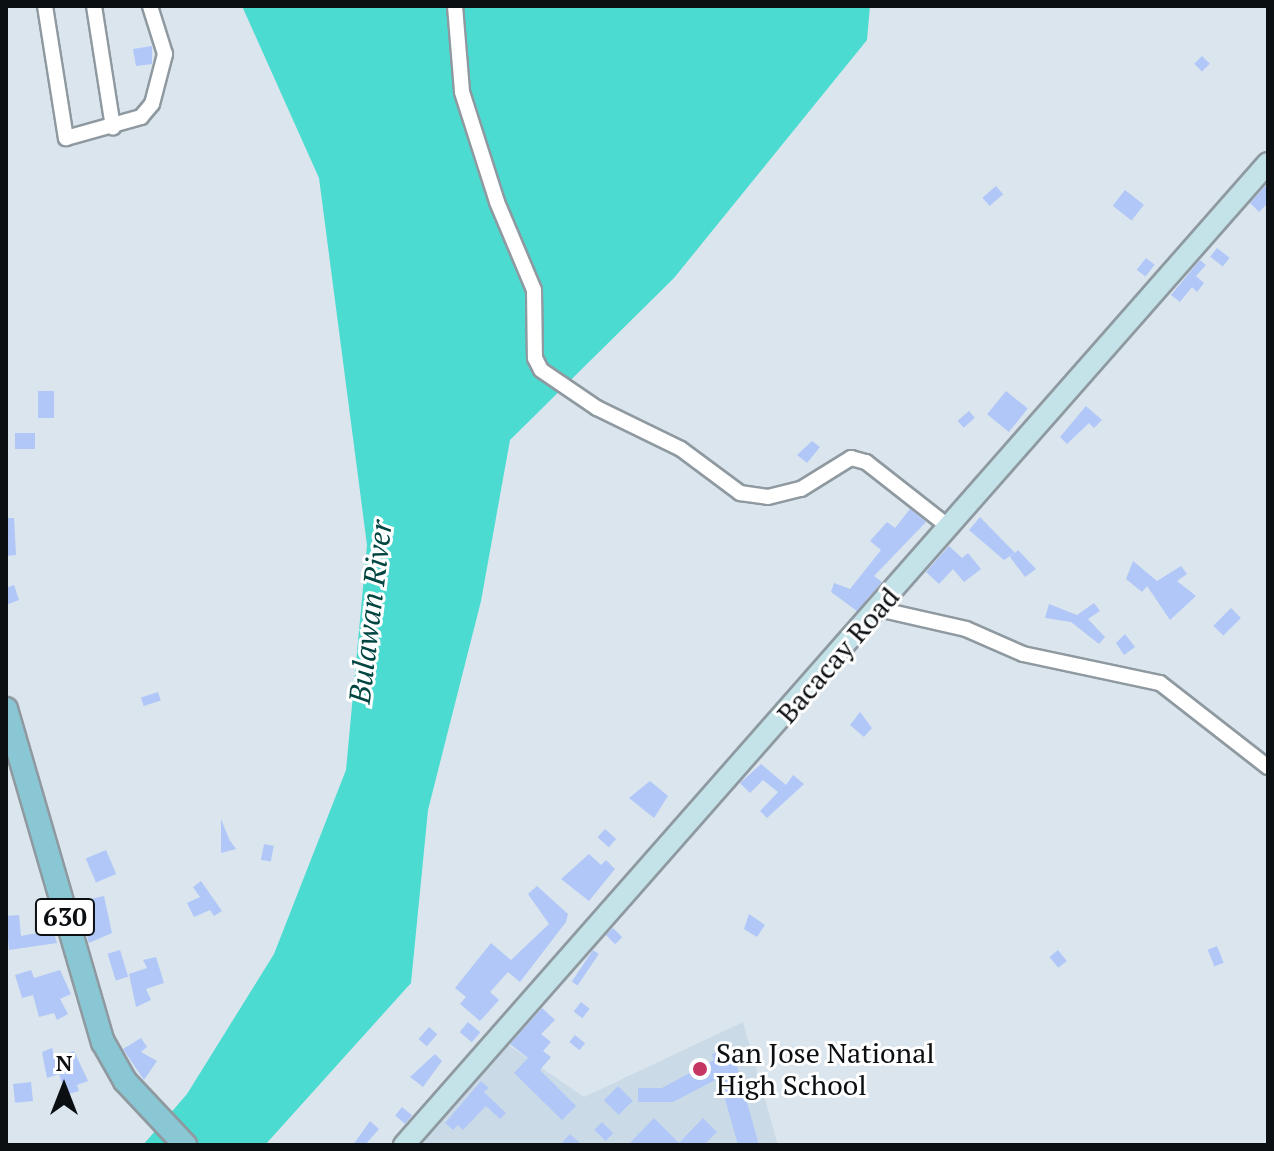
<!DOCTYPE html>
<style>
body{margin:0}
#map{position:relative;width:1274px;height:1151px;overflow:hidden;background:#dbe5ed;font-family:"PT Serif",serif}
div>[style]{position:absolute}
.built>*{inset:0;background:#cadbe7}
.water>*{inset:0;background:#4bdbd1}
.building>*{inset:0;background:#b0c7f8;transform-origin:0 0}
.roads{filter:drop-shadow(2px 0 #8f99a0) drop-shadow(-2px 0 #8f99a0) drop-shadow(0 2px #8f99a0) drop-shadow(0 -2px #8f99a0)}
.minor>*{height:14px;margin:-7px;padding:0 7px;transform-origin:7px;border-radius:7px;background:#fff}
.secondary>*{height:20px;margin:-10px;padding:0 10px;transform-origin:10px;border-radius:10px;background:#c4e3e9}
.primary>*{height:22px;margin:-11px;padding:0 11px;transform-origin:11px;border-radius:11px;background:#89c7d4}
.dots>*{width:22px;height:22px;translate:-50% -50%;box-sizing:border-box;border:4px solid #fff;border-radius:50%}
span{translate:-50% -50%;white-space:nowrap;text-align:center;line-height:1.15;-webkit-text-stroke:6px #fff;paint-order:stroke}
.shield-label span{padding:2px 6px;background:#fff;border:2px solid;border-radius:6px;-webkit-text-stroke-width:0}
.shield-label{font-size:26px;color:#0c0f11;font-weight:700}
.street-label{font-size:28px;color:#0c0f11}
.poi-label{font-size:28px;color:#0c0f11}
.left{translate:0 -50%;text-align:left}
.water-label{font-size:30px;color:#014541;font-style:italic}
.frame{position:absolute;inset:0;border:8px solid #0c0f11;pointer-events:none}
.north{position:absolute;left:24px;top:1047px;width:80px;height:80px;-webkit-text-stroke:6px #fff;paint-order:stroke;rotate:0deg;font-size:22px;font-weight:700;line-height:32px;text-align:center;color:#0c0f11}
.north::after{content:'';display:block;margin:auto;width:28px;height:36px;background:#0c0f11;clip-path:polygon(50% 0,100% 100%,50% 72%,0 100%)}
</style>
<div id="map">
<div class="built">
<i style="clip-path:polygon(743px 1022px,778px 1145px,409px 1145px,504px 1042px,584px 1097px)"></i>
</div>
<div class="water">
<i style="clip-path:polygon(242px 6px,870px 6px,867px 40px,674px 278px,510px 440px,481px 601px,428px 810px,411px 983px,265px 1145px,143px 1145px,187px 1094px,274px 954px,346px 770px,367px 545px,319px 178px)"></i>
</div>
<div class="building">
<i style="clip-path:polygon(152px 46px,152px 64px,136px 66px,133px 49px)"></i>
<i style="left:1202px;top:56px;width:11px;height:11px;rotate:45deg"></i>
<i style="clip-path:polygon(1268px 183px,1268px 203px,1259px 212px,1250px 203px)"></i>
<i style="left:996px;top:186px;width:11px;height:18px;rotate:49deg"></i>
<i style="left:1125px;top:190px;width:24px;height:20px;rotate:38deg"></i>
<i style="left:1217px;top:248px;width:16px;height:11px;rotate:38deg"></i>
<i style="left:1146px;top:258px;width:11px;height:15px;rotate:38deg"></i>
<i style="clip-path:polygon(1200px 260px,1206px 265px,1196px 276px,1204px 283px,1197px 292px,1192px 287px,1180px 302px,1171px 295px)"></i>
<i style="left:38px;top:391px;width:16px;height:27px"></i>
<i style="left:1006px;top:391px;width:28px;height:30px;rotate:39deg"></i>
<i style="clip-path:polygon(1086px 406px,1102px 420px,1094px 428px,1089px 423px,1067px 444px,1060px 437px)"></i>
<i style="left:969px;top:411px;width:9px;height:15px;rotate:49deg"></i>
<i style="left:15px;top:433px;width:20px;height:16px"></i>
<i style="clip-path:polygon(812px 441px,820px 447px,807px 463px,797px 455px)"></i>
<i style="clip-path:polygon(910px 509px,926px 522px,874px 576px,882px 582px,857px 611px,831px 592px,834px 583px,850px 589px,881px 550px,870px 541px,887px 522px,895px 528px)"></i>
<i style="clip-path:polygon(980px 517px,1015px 553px,1018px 550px,1036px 569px,1025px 577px,1010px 557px,1015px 553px,1004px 560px,969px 530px)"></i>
<i style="clip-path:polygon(6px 518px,14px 518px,16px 555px,6px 556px)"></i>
<i style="clip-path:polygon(949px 546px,962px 558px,968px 553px,981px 569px,964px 582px,953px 569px,939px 584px,926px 572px)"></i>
<i style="clip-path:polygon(1133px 561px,1157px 581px,1181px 566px,1187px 574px,1177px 581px,1196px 596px,1170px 620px,1147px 586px,1142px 592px,1126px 579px)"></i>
<i style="clip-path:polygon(14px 585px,19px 600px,6px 605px,6px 588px)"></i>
<i style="clip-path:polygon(1094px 603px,1100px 611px,1088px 619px,1105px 637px,1099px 644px,1071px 622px,1045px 618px,1049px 604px,1077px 615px)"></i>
<i style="left:1231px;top:608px;width:14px;height:25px;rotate:45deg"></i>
<i style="clip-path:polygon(1125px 634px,1135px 647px,1124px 655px,1116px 643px)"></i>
<i style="left:158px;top:692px;width:9px;height:18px;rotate:72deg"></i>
<i style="clip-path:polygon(860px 712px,872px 728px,864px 737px,850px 725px)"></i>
<i style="clip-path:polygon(761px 764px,786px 785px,793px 775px,804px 784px,767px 818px,760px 811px,778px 792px,763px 780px,750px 793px,740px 783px)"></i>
<i style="clip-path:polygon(650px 781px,668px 796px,654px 818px,629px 798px)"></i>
<i style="clip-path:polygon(221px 819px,229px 839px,236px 849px,221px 853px)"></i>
<i style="left:605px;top:829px;width:15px;height:11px;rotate:42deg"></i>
<i style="left:264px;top:844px;width:10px;height:16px;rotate:11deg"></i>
<i style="left:106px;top:850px;width:26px;height:22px;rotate:67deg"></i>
<i style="clip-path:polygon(589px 854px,601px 865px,606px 860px,615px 869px,589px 901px,561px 879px)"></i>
<i style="clip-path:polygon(201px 881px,222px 911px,214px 916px,210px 910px,194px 917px,187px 903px,200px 897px,193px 887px)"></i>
<i style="clip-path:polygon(537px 886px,568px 914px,566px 922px,520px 982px,508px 972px,490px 992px,499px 1000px,480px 1021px,460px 1004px,466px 997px,455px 988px,491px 943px,511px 960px,549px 924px,528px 894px)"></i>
<i style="clip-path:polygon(104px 896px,112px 933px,89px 943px,81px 915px,91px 913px,87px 900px)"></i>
<i style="clip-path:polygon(749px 914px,765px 925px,757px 937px,744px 929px)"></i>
<i style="clip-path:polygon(19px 915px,21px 936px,53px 930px,57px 943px,9px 950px,6px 916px)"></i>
<i style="left:613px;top:928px;width:13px;height:10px;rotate:45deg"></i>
<i style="left:1217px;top:946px;width:18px;height:10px;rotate:68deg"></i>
<i style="left:120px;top:950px;width:28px;height:13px;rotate:73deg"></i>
<i style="left:593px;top:950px;width:7px;height:38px;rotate:34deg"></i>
<i style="left:1058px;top:950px;width:14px;height:11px;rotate:51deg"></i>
<i style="clip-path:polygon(156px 957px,164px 983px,146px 989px,151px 1000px,136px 1007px,129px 974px,147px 968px,143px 960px)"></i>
<i style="clip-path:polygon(31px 970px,34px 978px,60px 970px,71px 994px,60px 999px,68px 1014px,57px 1020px,54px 1013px,39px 1017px,33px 995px,22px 998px,15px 975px)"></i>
<i style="left:581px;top:1002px;width:11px;height:12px;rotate:38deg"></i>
<i style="clip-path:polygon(542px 1008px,555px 1020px,541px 1034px,551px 1042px,543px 1051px,551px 1057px,540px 1070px,576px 1106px,562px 1120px,514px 1073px,528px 1058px,510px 1044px)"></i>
<i style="left:468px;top:1022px;width:16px;height:13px;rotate:40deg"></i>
<i style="left:429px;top:1027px;width:11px;height:16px;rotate:41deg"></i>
<i style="left:575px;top:1035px;width:13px;height:9px;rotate:39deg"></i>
<i style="clip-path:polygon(141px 1038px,147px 1047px,141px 1052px,157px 1061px,144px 1080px,123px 1049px)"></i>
<i style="clip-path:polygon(52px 1048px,55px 1058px,74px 1051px,88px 1081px,77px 1085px,79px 1091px,66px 1095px,59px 1074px,47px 1078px,42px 1052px)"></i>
<i style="clip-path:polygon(732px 1049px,759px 1145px,738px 1145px,719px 1078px,673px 1102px,638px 1102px,638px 1088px,662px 1088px,714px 1060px,712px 1054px)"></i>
<i style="clip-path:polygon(435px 1054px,442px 1061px,423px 1087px,410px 1077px)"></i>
<i style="clip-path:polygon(481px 1081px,489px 1088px,484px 1092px,506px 1113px,500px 1119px,486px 1106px,463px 1130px,458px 1125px,453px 1130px,445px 1123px)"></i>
<i style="left:31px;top:1082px;width:19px;height:18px;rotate:84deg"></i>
<i style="left:618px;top:1086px;width:21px;height:20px;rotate:45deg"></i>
<i style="left:402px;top:1107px;width:13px;height:11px;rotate:39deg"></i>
<i style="clip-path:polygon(654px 1118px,679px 1143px,703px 1118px,717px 1132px,704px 1145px,628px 1145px)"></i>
<i style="clip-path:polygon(370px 1121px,379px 1129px,365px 1145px,353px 1145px)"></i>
<i style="left:602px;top:1122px;width:16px;height:11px;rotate:45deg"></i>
<i style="clip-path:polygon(570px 1134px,582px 1145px,560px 1145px)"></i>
</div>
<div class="roads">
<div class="minor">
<i style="left:45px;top:6px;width:134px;rotate:81deg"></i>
<i style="left:66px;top:138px;width:78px;rotate:-15.6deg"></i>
<i style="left:141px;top:117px;width:17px;rotate:-50deg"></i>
<i style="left:152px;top:104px;width:52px;rotate:-75.4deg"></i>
<i style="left:165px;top:54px;width:50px;rotate:-107.4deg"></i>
<i style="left:94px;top:6px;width:123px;rotate:81.1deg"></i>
<i style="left:455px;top:6px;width:86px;rotate:85.3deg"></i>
<i style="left:462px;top:92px;width:115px;rotate:72.3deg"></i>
<i style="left:497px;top:202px;width:95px;rotate:67.2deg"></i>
<i style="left:534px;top:290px;width:68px;rotate:89.2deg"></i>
<i style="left:535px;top:358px;width:13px;rotate:63deg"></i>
<i style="left:541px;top:370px;width:68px;rotate:34.2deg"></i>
<i style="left:597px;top:408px;width:93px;rotate:26deg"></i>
<i style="left:681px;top:449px;width:74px;rotate:36.7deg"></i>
<i style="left:740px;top:493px;width:28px;rotate:8deg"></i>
<i style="left:768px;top:497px;width:34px;rotate:-14deg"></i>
<i style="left:801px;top:489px;width:59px;rotate:-31.8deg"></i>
<i style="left:851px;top:458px;width:16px;rotate:15deg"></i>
<i style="left:866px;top:462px;width:105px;rotate:38.1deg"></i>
<i style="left:878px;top:609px;width:90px;rotate:12.8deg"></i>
<i style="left:966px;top:629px;width:62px;rotate:23.7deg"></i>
<i style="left:1023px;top:654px;width:140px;rotate:12deg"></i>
<i style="left:1160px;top:683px;width:137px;rotate:37.9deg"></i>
</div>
<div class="secondary">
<i style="left:404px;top:1145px;width:1308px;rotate:-48.66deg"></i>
</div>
<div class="primary">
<i style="left:6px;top:709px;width:347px;rotate:73.8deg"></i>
<i style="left:103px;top:1042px;width:45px;rotate:60.6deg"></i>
<i style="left:125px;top:1081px;width:88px;rotate:46.8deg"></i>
</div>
</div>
<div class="dots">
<i style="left:700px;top:1069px;background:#c53763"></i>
</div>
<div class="shield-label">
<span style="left:65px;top:917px">630</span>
</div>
<div class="street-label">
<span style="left:838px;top:655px;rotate:-49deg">Bacacay Road</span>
</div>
<div class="poi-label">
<span class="left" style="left:716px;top:1069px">San Jose National<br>High School</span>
</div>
<div class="water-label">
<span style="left:370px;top:612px;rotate:-83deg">Bulawan River</span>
</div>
<div class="frame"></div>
<div class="north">N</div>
</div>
